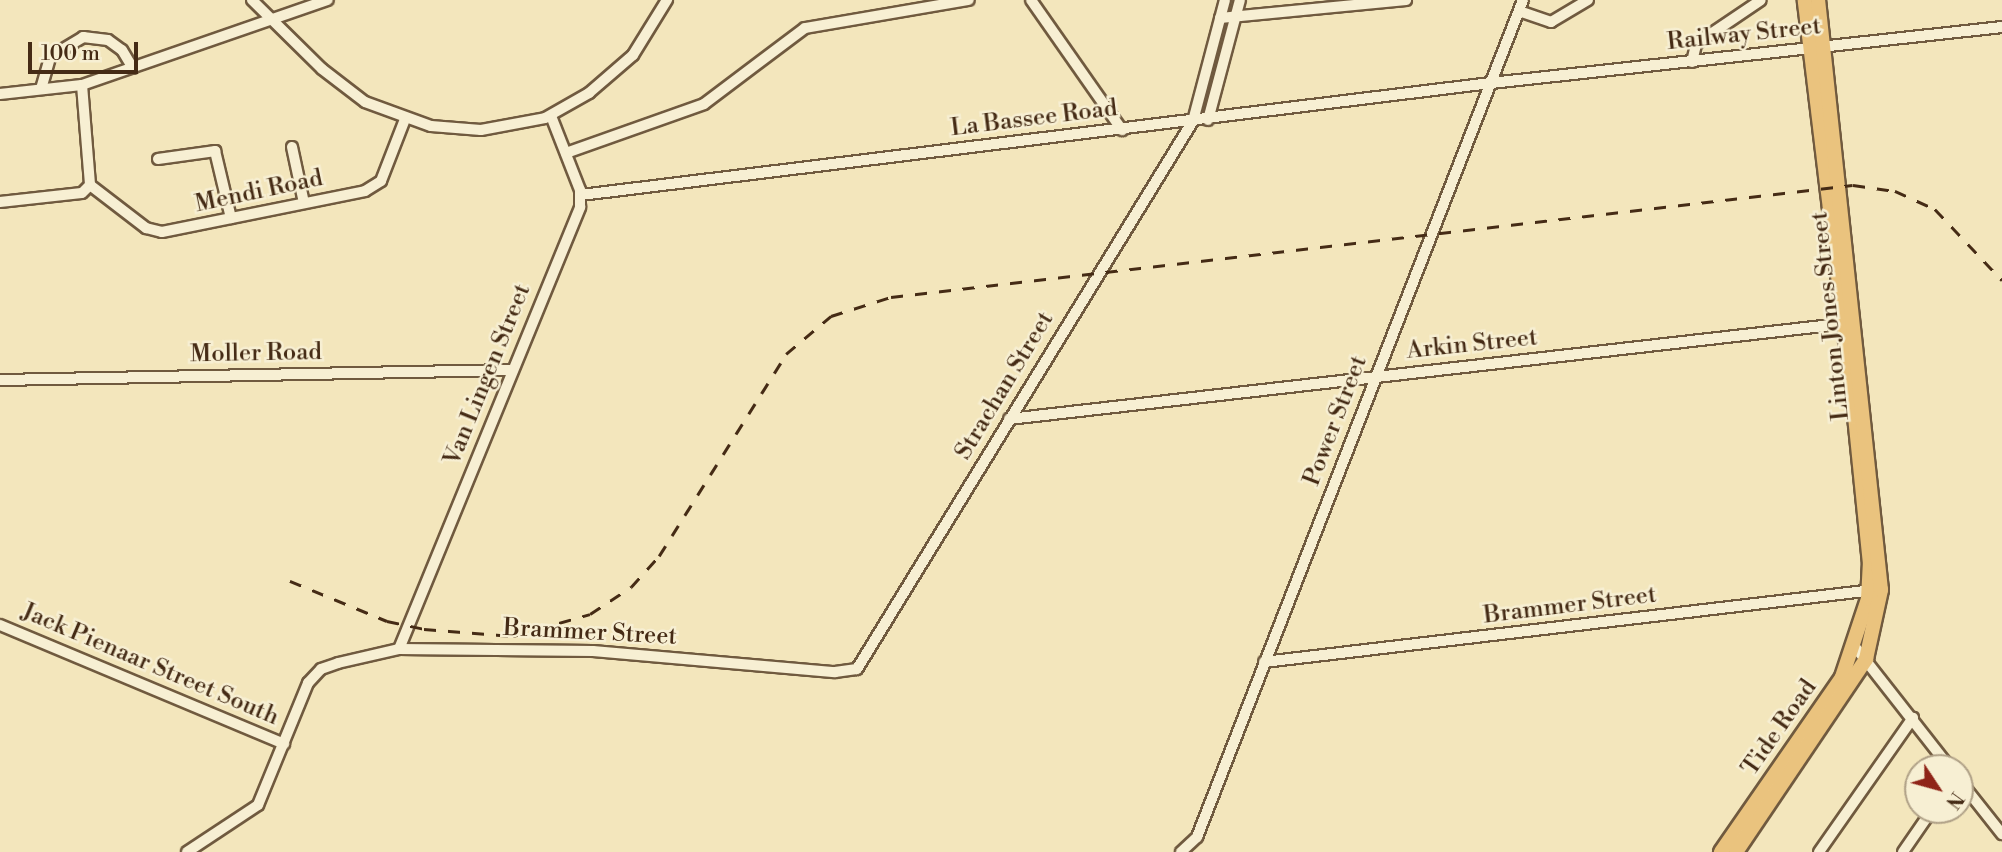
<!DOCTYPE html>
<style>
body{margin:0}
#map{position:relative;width:2002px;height:852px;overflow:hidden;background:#f3e6bc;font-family:"Libre Bodoni",serif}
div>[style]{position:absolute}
.roads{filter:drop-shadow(2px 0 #705a3f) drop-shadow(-2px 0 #705a3f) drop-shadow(0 2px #705a3f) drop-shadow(0 -2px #705a3f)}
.minor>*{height:10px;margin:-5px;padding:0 5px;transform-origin:5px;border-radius:5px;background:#f7efd3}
.major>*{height:14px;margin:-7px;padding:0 7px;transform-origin:7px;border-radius:7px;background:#eac37e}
.rail>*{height:2.5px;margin-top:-1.25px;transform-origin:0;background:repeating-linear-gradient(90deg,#452b15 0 12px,transparent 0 24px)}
span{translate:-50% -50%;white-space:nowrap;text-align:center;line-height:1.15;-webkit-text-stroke:5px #f7efd3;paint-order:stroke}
.street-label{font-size:24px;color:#452b15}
.north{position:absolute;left:1904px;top:754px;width:70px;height:70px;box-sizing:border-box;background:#f7efd3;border:2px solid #b0a187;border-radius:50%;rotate:126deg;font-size:19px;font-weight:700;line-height:28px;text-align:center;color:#452b15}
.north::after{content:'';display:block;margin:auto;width:24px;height:32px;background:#8f2418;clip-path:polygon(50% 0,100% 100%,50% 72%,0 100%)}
.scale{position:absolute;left:28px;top:42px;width:110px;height:32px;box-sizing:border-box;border:4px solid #452b15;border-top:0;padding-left:9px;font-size:21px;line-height:24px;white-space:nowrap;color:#452b15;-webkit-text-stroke:5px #f7efd3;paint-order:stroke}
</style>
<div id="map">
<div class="roads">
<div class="minor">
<i style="left:252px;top:0;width:98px;rotate:44.6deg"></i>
<i style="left:322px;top:69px;width:54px;rotate:37.5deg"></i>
<i style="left:365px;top:102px;width:70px;rotate:20deg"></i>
<i style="left:431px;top:126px;width:50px;rotate:4.6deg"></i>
<i style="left:481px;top:130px;width:65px;rotate:-10.6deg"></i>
<i style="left:545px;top:118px;width:51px;rotate:-29.6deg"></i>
<i style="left:589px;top:93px;width:58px;rotate:-40.8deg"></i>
<i style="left:633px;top:55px;width:65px;rotate:-58.3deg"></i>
<i style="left:1031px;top:0;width:159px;rotate:55deg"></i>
<i style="left:1519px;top:11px;width:34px;rotate:19deg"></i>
<i style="left:1551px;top:22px;width:43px;rotate:-30.7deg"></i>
<i style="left:1220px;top:18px;width:187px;rotate:-5.5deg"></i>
<i style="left:1692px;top:62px;width:18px;rotate:-77deg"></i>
<i style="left:1696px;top:44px;width:78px;rotate:-34.1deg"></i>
<i style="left:82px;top:85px;width:100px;rotate:85.4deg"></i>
<i style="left:41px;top:89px;width:33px;rotate:-74deg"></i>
<i style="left:50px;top:57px;width:39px;rotate:-31deg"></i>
<i style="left:83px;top:37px;width:25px;rotate:7deg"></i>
<i style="left:108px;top:40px;width:17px;rotate:36deg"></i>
<i style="left:122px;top:50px;width:21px;rotate:59deg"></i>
<i style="left:0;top:94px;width:82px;rotate:-6.3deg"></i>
<i style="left:82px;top:85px;width:260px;rotate:-19.1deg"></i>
<i style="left:1208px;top:120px;width:124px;rotate:-75.1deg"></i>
<i style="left:292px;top:147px;width:57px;rotate:77.9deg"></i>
<i style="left:566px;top:153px;width:146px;rotate:-19.5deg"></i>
<i style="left:704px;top:104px;width:126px;rotate:-37deg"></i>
<i style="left:805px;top:28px;width:166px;rotate:-9.7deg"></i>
<i style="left:158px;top:159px;width:58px;rotate:-8deg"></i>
<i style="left:215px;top:151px;width:69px;rotate:76.6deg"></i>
<i style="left:90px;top:185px;width:71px;rotate:37.5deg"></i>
<i style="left:146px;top:228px;width:16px;rotate:14deg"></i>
<i style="left:162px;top:232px;width:207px;rotate:-11.4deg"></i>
<i style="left:365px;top:191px;width:19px;rotate:-32deg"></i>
<i style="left:381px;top:181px;width:66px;rotate:-68.8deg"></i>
<i style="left:581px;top:195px;width:917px;rotate:-7.02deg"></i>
<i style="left:1491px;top:83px;width:514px;rotate:-6.25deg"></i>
<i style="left:0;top:202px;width:82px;rotate:-6.3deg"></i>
<i style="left:82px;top:193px;width:11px;rotate:-45deg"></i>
<i style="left:0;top:380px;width:512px;rotate:-1.12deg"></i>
<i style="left:1009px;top:419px;width:845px;rotate:-6.52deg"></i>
<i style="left:0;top:625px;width:308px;rotate:22.7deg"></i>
<i style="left:1856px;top:648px;width:152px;rotate:51.9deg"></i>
<i style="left:399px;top:649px;width:478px;rotate:-67.7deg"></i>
<i style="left:580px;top:207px;width:17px;rotate:-90deg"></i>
<i style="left:580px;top:190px;width:79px;rotate:-111.4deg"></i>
<i style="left:1264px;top:662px;width:613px;rotate:-6.74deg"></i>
<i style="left:1960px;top:781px;width:68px;rotate:51.6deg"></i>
<i style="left:187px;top:852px;width:85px;rotate:-33.5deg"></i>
<i style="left:258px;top:805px;width:132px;rotate:-67.7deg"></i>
<i style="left:308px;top:683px;width:19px;rotate:-47deg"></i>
<i style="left:321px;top:669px;width:18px;rotate:-19deg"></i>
<i style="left:338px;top:663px;width:63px;rotate:-12.9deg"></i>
<i style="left:399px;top:649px;width:194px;rotate:0.6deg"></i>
<i style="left:593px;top:651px;width:243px;rotate:5deg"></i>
<i style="left:835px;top:672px;width:22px;rotate:-8deg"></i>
<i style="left:857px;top:669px;width:643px;rotate:-58.49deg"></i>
<i style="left:1193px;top:121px;width:125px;rotate:-75.2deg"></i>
<i style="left:1181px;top:852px;width:22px;rotate:-43deg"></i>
<i style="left:1197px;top:837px;width:898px;rotate:-68.72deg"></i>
<i style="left:1819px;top:852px;width:164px;rotate:-55deg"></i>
<i style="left:1903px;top:852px;width:51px;rotate:-55.4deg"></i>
</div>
<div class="major">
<i style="left:1721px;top:852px;width:213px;rotate:-55.3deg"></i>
<i style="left:1842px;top:677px;width:82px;rotate:-71.6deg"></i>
<i style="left:1868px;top:599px;width:35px;rotate:-87deg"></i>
<i style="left:1870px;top:564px;width:149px;rotate:-95.8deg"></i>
<i style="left:1855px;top:416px;width:419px;rotate:-96.9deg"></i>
<i style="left:1736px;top:852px;width:233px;rotate:-56deg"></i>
<i style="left:1866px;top:659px;width:71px;rotate:-77.7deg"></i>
<i style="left:1881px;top:590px;width:593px;rotate:-96.09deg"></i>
</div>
</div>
<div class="rail">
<i style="left:290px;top:581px;width:105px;rotate:22.4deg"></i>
<i style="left:387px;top:621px;width:38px;rotate:12deg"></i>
<i style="left:424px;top:629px;width:89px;rotate:4.5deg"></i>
<i style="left:513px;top:636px;width:80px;rotate:-15.9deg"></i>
<i style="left:590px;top:614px;width:49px;rotate:-33.4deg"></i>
<i style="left:631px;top:587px;width:42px;rotate:-47.9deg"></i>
<i style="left:659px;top:556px;width:239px;rotate:-57.8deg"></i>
<i style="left:786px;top:354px;width:59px;rotate:-40.2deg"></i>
<i style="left:831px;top:316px;width:63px;rotate:-17.6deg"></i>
<i style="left:891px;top:297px;width:968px;rotate:-6.64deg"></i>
<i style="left:1853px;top:185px;width:42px;rotate:8.1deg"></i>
<i style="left:1895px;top:191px;width:44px;rotate:24.2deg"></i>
<i style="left:1935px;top:209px;width:98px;rotate:46.7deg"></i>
</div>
<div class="street-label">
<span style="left:1744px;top:35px;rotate:-6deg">Railway Street</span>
<span style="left:1034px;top:119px;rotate:-7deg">La Bassee Road</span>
<span style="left:259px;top:192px;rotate:-12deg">Mendi Road</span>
<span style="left:1831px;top:316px;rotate:-96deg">Linton Jones Street</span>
<span style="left:1472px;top:345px;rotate:-6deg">Arkin Street</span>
<span style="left:256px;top:354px;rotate:-1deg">Moller Road</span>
<span style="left:488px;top:375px;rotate:-68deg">Van Lingen Street</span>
<span style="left:1005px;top:386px;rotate:-59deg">Strachan Street</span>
<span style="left:1336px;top:421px;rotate:-69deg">Power Street</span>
<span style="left:1570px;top:606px;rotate:-7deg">Brammer Street</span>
<span style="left:590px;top:633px;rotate:3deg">Brammer Street</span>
<span style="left:150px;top:665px;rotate:23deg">Jack Pienaar Street South</span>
<span style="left:1780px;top:728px;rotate:-55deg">Tide Road</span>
</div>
<div class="north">N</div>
<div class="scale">100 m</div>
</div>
